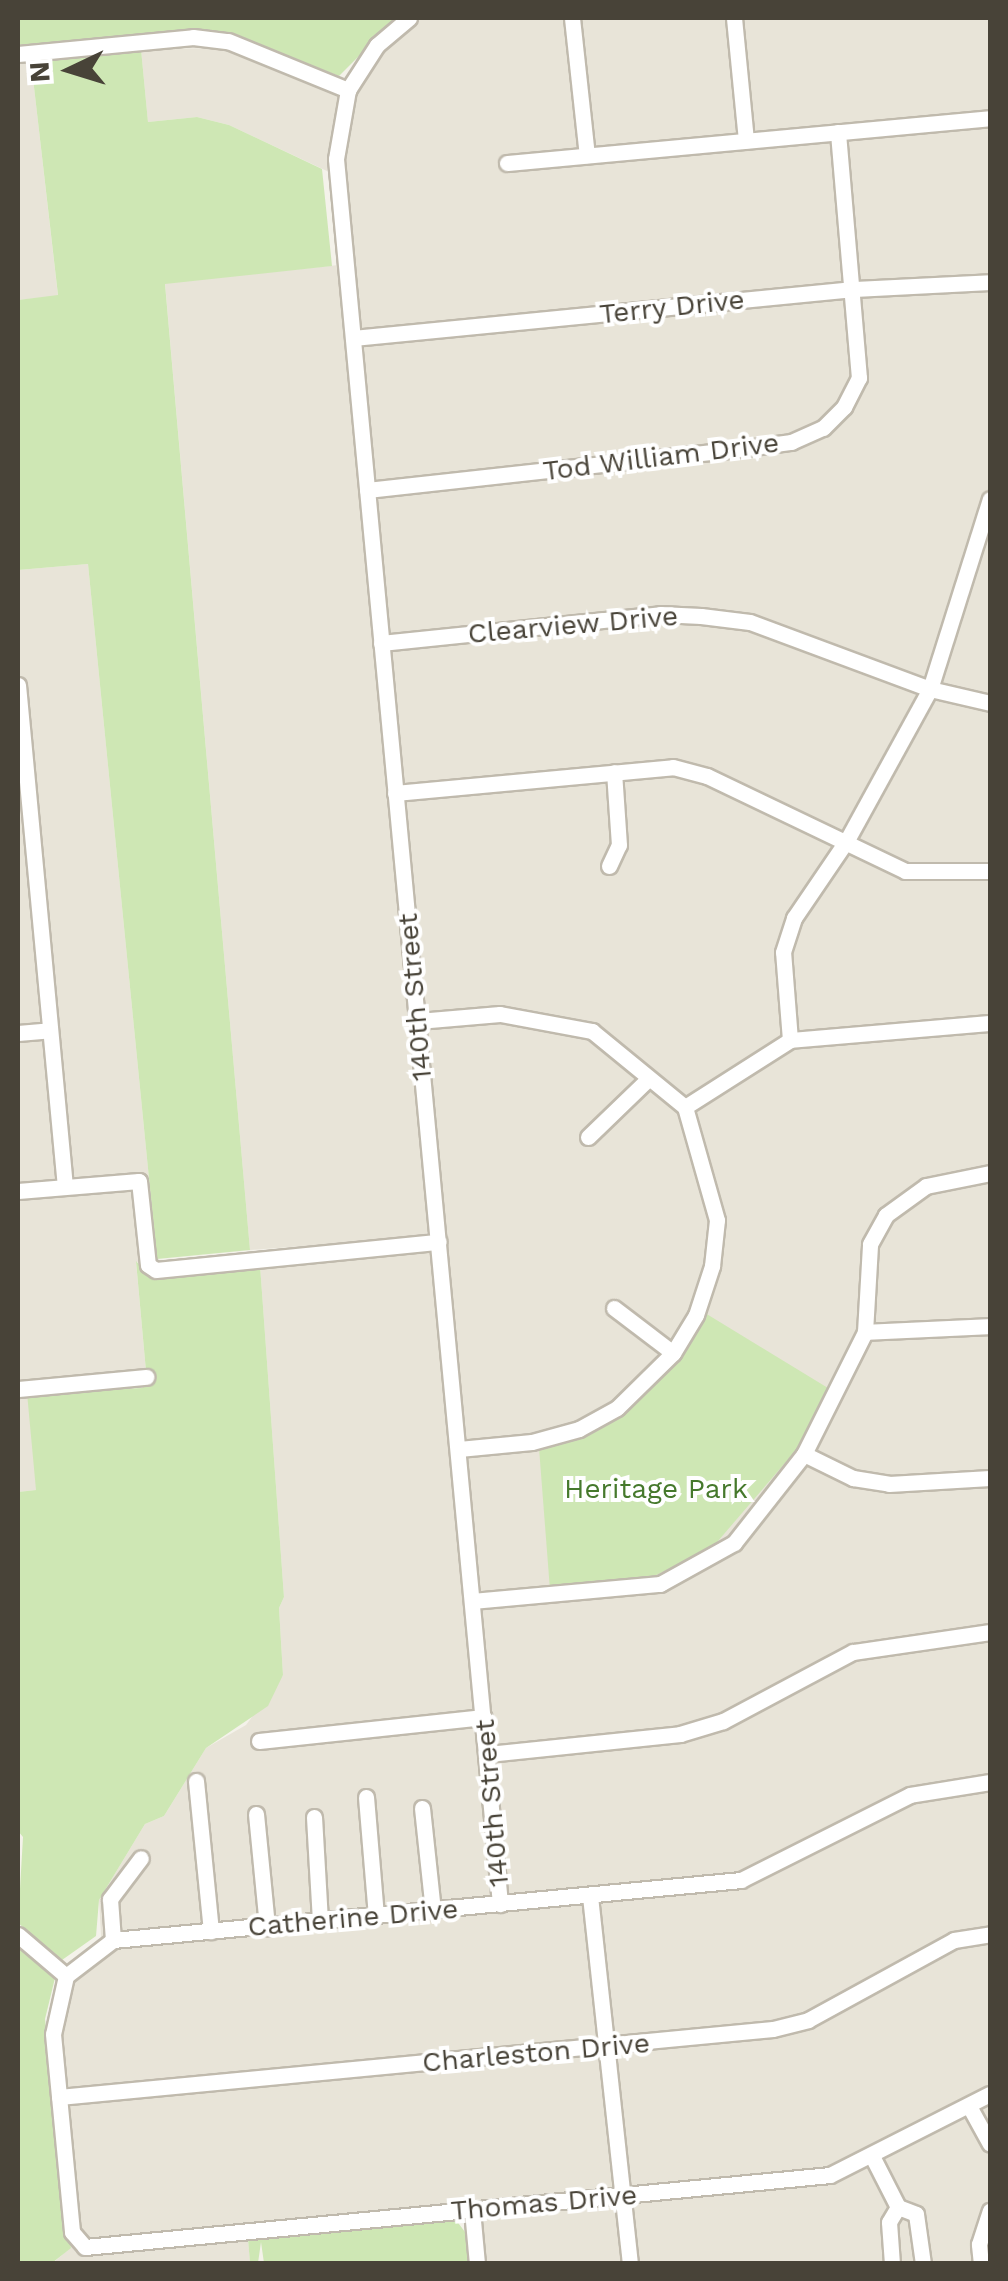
<!DOCTYPE html>
<style>
body{margin:0}
#map{position:relative;width:1008px;height:2281px;overflow:hidden;background:#f4f2ea;font-family:"Work Sans",sans-serif}
div>[style]{position:absolute}
.residential>*{inset:0;background:#e8e4d8}
.green>*{inset:0;background:#cee7b4}
.roads{filter:drop-shadow(2px 0 #c0baad) drop-shadow(-2px 0 #c0baad) drop-shadow(0 2px #c0baad) drop-shadow(0 -2px #c0baad)}
.minor>*{height:15px;margin:-7.5px;padding:0 7.5px;transform-origin:7.5px;border-radius:7.5px;background:#fff}
span{translate:-50% -50%;white-space:nowrap;text-align:center;line-height:1.15;-webkit-text-stroke:8px #fff;paint-order:stroke}
.street-label{font-size:28px;color:#484338}
.park-label{font-size:28px;color:#46792c}
.frame{position:absolute;inset:0;border:20px solid #484338;pointer-events:none}
.north{position:absolute;left:20px;top:20px;width:100px;height:100px;-webkit-text-stroke:8px #fff;paint-order:stroke;rotate:266deg;font-size:28px;font-weight:700;line-height:40px;text-align:center;color:#484338}
.north::after{content:'';display:block;margin:auto;width:35px;height:45px;background:#484338;clip-path:polygon(50% 0,100% 100%,50% 72%,0 100%)}
</style>
<div id="map">
<div class="residential">
<i style="clip-path:polygon(421px 18px,990px 18px,990px 2263px,484px 2263px,478px 2205px,247px 2226px,250px 2263px,52px 2264px,71px 2247px,58px 2016px,79px 1972px,102px 1952px,99px 1900px,145px 1824px,164px 1816px,206px 1748px,246px 1725px,283px 1675px,279px 1608px,284px 1597px,260px 1265px,448px 1246px,344px 179px,229px 125px,197px 117px,148px 122px,141px 49px,226px 48px,356px 91px,384px 51px)"></i>
<i style="clip-path:polygon(18px 49px,19px 62px,31px 61px,58px 296px,18px 300px)"></i>
<i style="clip-path:polygon(339px 265px,432px 1227px,423px 1237px,250px 1250px,165px 283px)"></i>
<i style="clip-path:polygon(88px 564px,157px 1259px,136px 1262px,147px 1382px,132px 1388px,36px 1490px,18px 1492px,18px 570px)"></i>
</div>
<div class="green">
<i style="clip-path:polygon(18px 18px,397px 18px,339px 76px,254px 44px,189px 31px,18px 45px)"></i>
<i style="clip-path:polygon(141px 49px,148px 122px,197px 117px,229px 125px,322px 169px,332px 266px,165px 284px,250px 1250px,157px 1259px,88px 564px,18px 570px,18px 300px,58px 295px,31px 61px)"></i>
<i style="clip-path:polygon(136px 1261px,150px 1276px,260px 1265px,284px 1597px,279px 1608px,283px 1675px,268px 1706px,206px 1748px,164px 1816px,145px 1824px,99px 1900px,96px 1936px,62px 1960px,18px 1923px,23px 1837px,18px 1831px,18px 1492px,36px 1490px,27px 1393px,142px 1388px,147px 1382px)"></i>
<i style="clip-path:polygon(705px 1313px,828px 1388px,797px 1449px,712px 1548px,648px 1579px,550px 1590px,539px 1448px,592px 1431px,631px 1408px,674px 1366px)"></i>
<i style="clip-path:polygon(18px 1946px,55px 1978px,45px 2019px,71px 2248px,52px 2263px,18px 2263px)"></i>
<i style="clip-path:polygon(456px 2220px,465px 2232px,468px 2263px,264px 2263px,261px 2242px,258px 2263px,250px 2263px,248px 2239px)"></i>
</div>
<div class="roads">
<div class="minor">
<i style="left:409px;top:18px;width:42px;rotate:139.8deg"></i>
<i style="left:377px;top:45px;width:54px;rotate:122.8deg"></i>
<i style="left:348px;top:90px;width:70px;rotate:99.9deg"></i>
<i style="left:336px;top:159px;width:1753px;rotate:84.63deg"></i>
<i style="left:572px;top:18px;width:138px;rotate:83.8deg"></i>
<i style="left:734px;top:18px;width:123px;rotate:84.4deg"></i>
<i style="left:18px;top:54px;width:176px;rotate:-5.5deg"></i>
<i style="left:193px;top:37px;width:35px;rotate:7deg"></i>
<i style="left:228px;top:41px;width:130px;rotate:22.2deg"></i>
<i style="left:507px;top:163px;width:485px;rotate:-5.3deg"></i>
<i style="left:353px;top:338px;width:503px;rotate:-5.59deg"></i>
<i style="left:854px;top:289px;width:136px;rotate:-2.9deg"></i>
<i style="left:367px;top:490px;width:366px;rotate:-6.3deg"></i>
<i style="left:731px;top:450px;width:61px;rotate:-7.6deg"></i>
<i style="left:791px;top:442px;width:35px;rotate:-24deg"></i>
<i style="left:823px;top:428px;width:30px;rotate:-45deg"></i>
<i style="left:844px;top:407px;width:33px;rotate:-63deg"></i>
<i style="left:859px;top:378px;width:247px;rotate:-94.9deg"></i>
<i style="left:381px;top:643px;width:281px;rotate:-5.9deg"></i>
<i style="left:660px;top:614px;width:41px;rotate:2.8deg"></i>
<i style="left:701px;top:616px;width:49px;rotate:7deg"></i>
<i style="left:750px;top:622px;width:192px;rotate:20.4deg"></i>
<i style="left:930px;top:689px;width:62px;rotate:13.1deg"></i>
<i style="left:18px;top:685px;width:504px;rotate:84.65deg"></i>
<i style="left:395px;top:793px;width:279px;rotate:-5.3deg"></i>
<i style="left:673px;top:767px;width:35px;rotate:15deg"></i>
<i style="left:707px;top:776px;width:220px;rotate:25.6deg"></i>
<i style="left:905px;top:871px;width:85px"></i>
<i style="left:609px;top:866px;width:23px;rotate:-65deg"></i>
<i style="left:619px;top:845px;width:73px;rotate:-93.9deg"></i>
<i style="left:418px;top:1021px;width:82px;rotate:-4.9deg"></i>
<i style="left:500px;top:1014px;width:94px;rotate:10.5deg"></i>
<i style="left:592px;top:1031px;width:120px;rotate:39.3deg"></i>
<i style="left:18px;top:1033px;width:32px;rotate:-5deg"></i>
<i style="left:790px;top:1040px;width:88px;rotate:-94.5deg"></i>
<i style="left:783px;top:952px;width:36px;rotate:-72deg"></i>
<i style="left:794px;top:918px;width:94px;rotate:-55.8deg"></i>
<i style="left:847px;top:840px;width:172px;rotate:-61.2deg"></i>
<i style="left:930px;top:689px;width:199px;rotate:-72.5deg"></i>
<i style="left:685px;top:1107px;width:125px;rotate:-32.5deg"></i>
<i style="left:790px;top:1040px;width:201px;rotate:-4.9deg"></i>
<i style="left:588px;top:1137px;width:83px;rotate:-44deg"></i>
<i style="left:18px;top:1191px;width:121px;rotate:-4.7deg"></i>
<i style="left:139px;top:1181px;width:84px;rotate:83.9deg"></i>
<i style="left:148px;top:1265px;width:9px;rotate:32deg"></i>
<i style="left:156px;top:1270px;width:284px;rotate:-5.7deg"></i>
<i style="left:614px;top:1308px;width:74px;rotate:37.3deg"></i>
<i style="left:865px;top:1332px;width:125px;rotate:-2.7deg"></i>
<i style="left:18px;top:1389px;width:129px;rotate:-5.4deg"></i>
<i style="left:459px;top:1449px;width:73px;rotate:-5.5deg"></i>
<i style="left:532px;top:1442px;width:49px;rotate:-15.5deg"></i>
<i style="left:579px;top:1429px;width:43px;rotate:-28.9deg"></i>
<i style="left:617px;top:1408px;width:78px;rotate:-44.5deg"></i>
<i style="left:673px;top:1353px;width:44px;rotate:-58.8deg"></i>
<i style="left:696px;top:1315px;width:52px;rotate:-71.9deg"></i>
<i style="left:712px;top:1266px;width:46px;rotate:-83.8deg"></i>
<i style="left:717px;top:1220px;width:117px;rotate:-105.8deg"></i>
<i style="left:804px;top:1454px;width:55px;rotate:26.1deg"></i>
<i style="left:853px;top:1478px;width:36px;rotate:9deg"></i>
<i style="left:889px;top:1484px;width:101px;rotate:-3.4deg"></i>
<i style="left:472px;top:1601px;width:189px;rotate:-5.2deg"></i>
<i style="left:660px;top:1584px;width:85px;rotate:-29deg"></i>
<i style="left:734px;top:1543px;width:113px;rotate:-51.8deg"></i>
<i style="left:804px;top:1454px;width:136px;rotate:-63.4deg"></i>
<i style="left:865px;top:1332px;width:88px;rotate:-86.7deg"></i>
<i style="left:870px;top:1244px;width:33px;rotate:-61deg"></i>
<i style="left:886px;top:1215px;width:49px;rotate:-35.9deg"></i>
<i style="left:926px;top:1186px;width:65px;rotate:-11.5deg"></i>
<i style="left:259px;top:1741px;width:226px;rotate:-6.1deg"></i>
<i style="left:488px;top:1754px;width:193px;rotate:-5.9deg"></i>
<i style="left:680px;top:1734px;width:45px;rotate:-16.8deg"></i>
<i style="left:723px;top:1721px;width:147px;rotate:-28deg"></i>
<i style="left:853px;top:1652px;width:138px;rotate:-8.3deg"></i>
<i style="left:196px;top:1781px;width:151px;rotate:84.3deg"></i>
<i style="left:990px;top:1782px;width:81px;rotate:170.8deg"></i>
<i style="left:910px;top:1795px;width:189px;rotate:153.3deg"></i>
<i style="left:741px;top:1880px;width:631px;rotate:174.54deg"></i>
<i style="left:113px;top:1940px;width:59px;rotate:142.5deg"></i>
<i style="left:66px;top:1976px;width:59px;rotate:102.6deg"></i>
<i style="left:53px;top:2034px;width:199px;rotate:84.5deg"></i>
<i style="left:72px;top:2232px;width:20px;rotate:49deg"></i>
<i style="left:85px;top:2247px;width:748px;rotate:-5.52deg"></i>
<i style="left:830px;top:2175px;width:179px;rotate:-26.9deg"></i>
<i style="left:366px;top:1797px;width:119px;rotate:85.2deg"></i>
<i style="left:422px;top:1808px;width:104px;rotate:83.9deg"></i>
<i style="left:256px;top:1814px;width:114px;rotate:84.4deg"></i>
<i style="left:314px;top:1817px;width:104px;rotate:86.7deg"></i>
<i style="left:590px;top:1896px;width:370px;rotate:83.8deg"></i>
<i style="left:18px;top:1935px;width:63px;rotate:40.5deg"></i>
<i style="left:113px;top:1940px;width:41px;rotate:-94.2deg"></i>
<i style="left:110px;top:1899px;width:51px;rotate:-52.9deg"></i>
<i style="left:59px;top:2097px;width:717px;rotate:-5.44deg"></i>
<i style="left:773px;top:2029px;width:36px;rotate:-14deg"></i>
<i style="left:808px;top:2020px;width:166px;rotate:-28.7deg"></i>
<i style="left:954px;top:1940px;width:36px;rotate:-9deg"></i>
<i style="left:969px;top:2106px;width:43px;rotate:61.1deg"></i>
<i style="left:873px;top:2158px;width:55px;rotate:63deg"></i>
<i style="left:472px;top:2210px;width:54px;rotate:84.7deg"></i>
<i style="left:892px;top:2264px;width:42px;rotate:-94.1deg"></i>
<i style="left:889px;top:2222px;width:17px;rotate:-59deg"></i>
<i style="left:898px;top:2207px;width:19px;rotate:21deg"></i>
<i style="left:916px;top:2214px;width:50px;rotate:82deg"></i>
<i style="left:981px;top:2264px;width:20px;rotate:-96deg"></i>
<i style="left:979px;top:2244px;width:35px;rotate:-72deg"></i>
</div>
</div>
<div class="street-label">
<span style="left:672px;top:307px;rotate:-6deg">Terry Drive</span>
<span style="left:661px;top:457px;rotate:-7deg">Tod William Drive</span>
<span style="left:573px;top:625px;rotate:-5deg">Clearview Drive</span>
<span style="left:415px;top:997px;rotate:-95deg">140th Street</span>
<span style="left:492px;top:1803px;rotate:-95deg">140th Street</span>
<span style="left:353px;top:1918px;rotate:-5deg">Catherine Drive</span>
<span style="left:536px;top:2053px;rotate:-5deg">Charleston Drive</span>
<span style="left:544px;top:2203px;rotate:-5deg">Thomas Drive</span>
</div>
<div class="park-label">
<span style="left:656px;top:1489px">Heritage Park</span>
</div>
<div class="frame"></div>
<div class="north">N</div>
</div>
